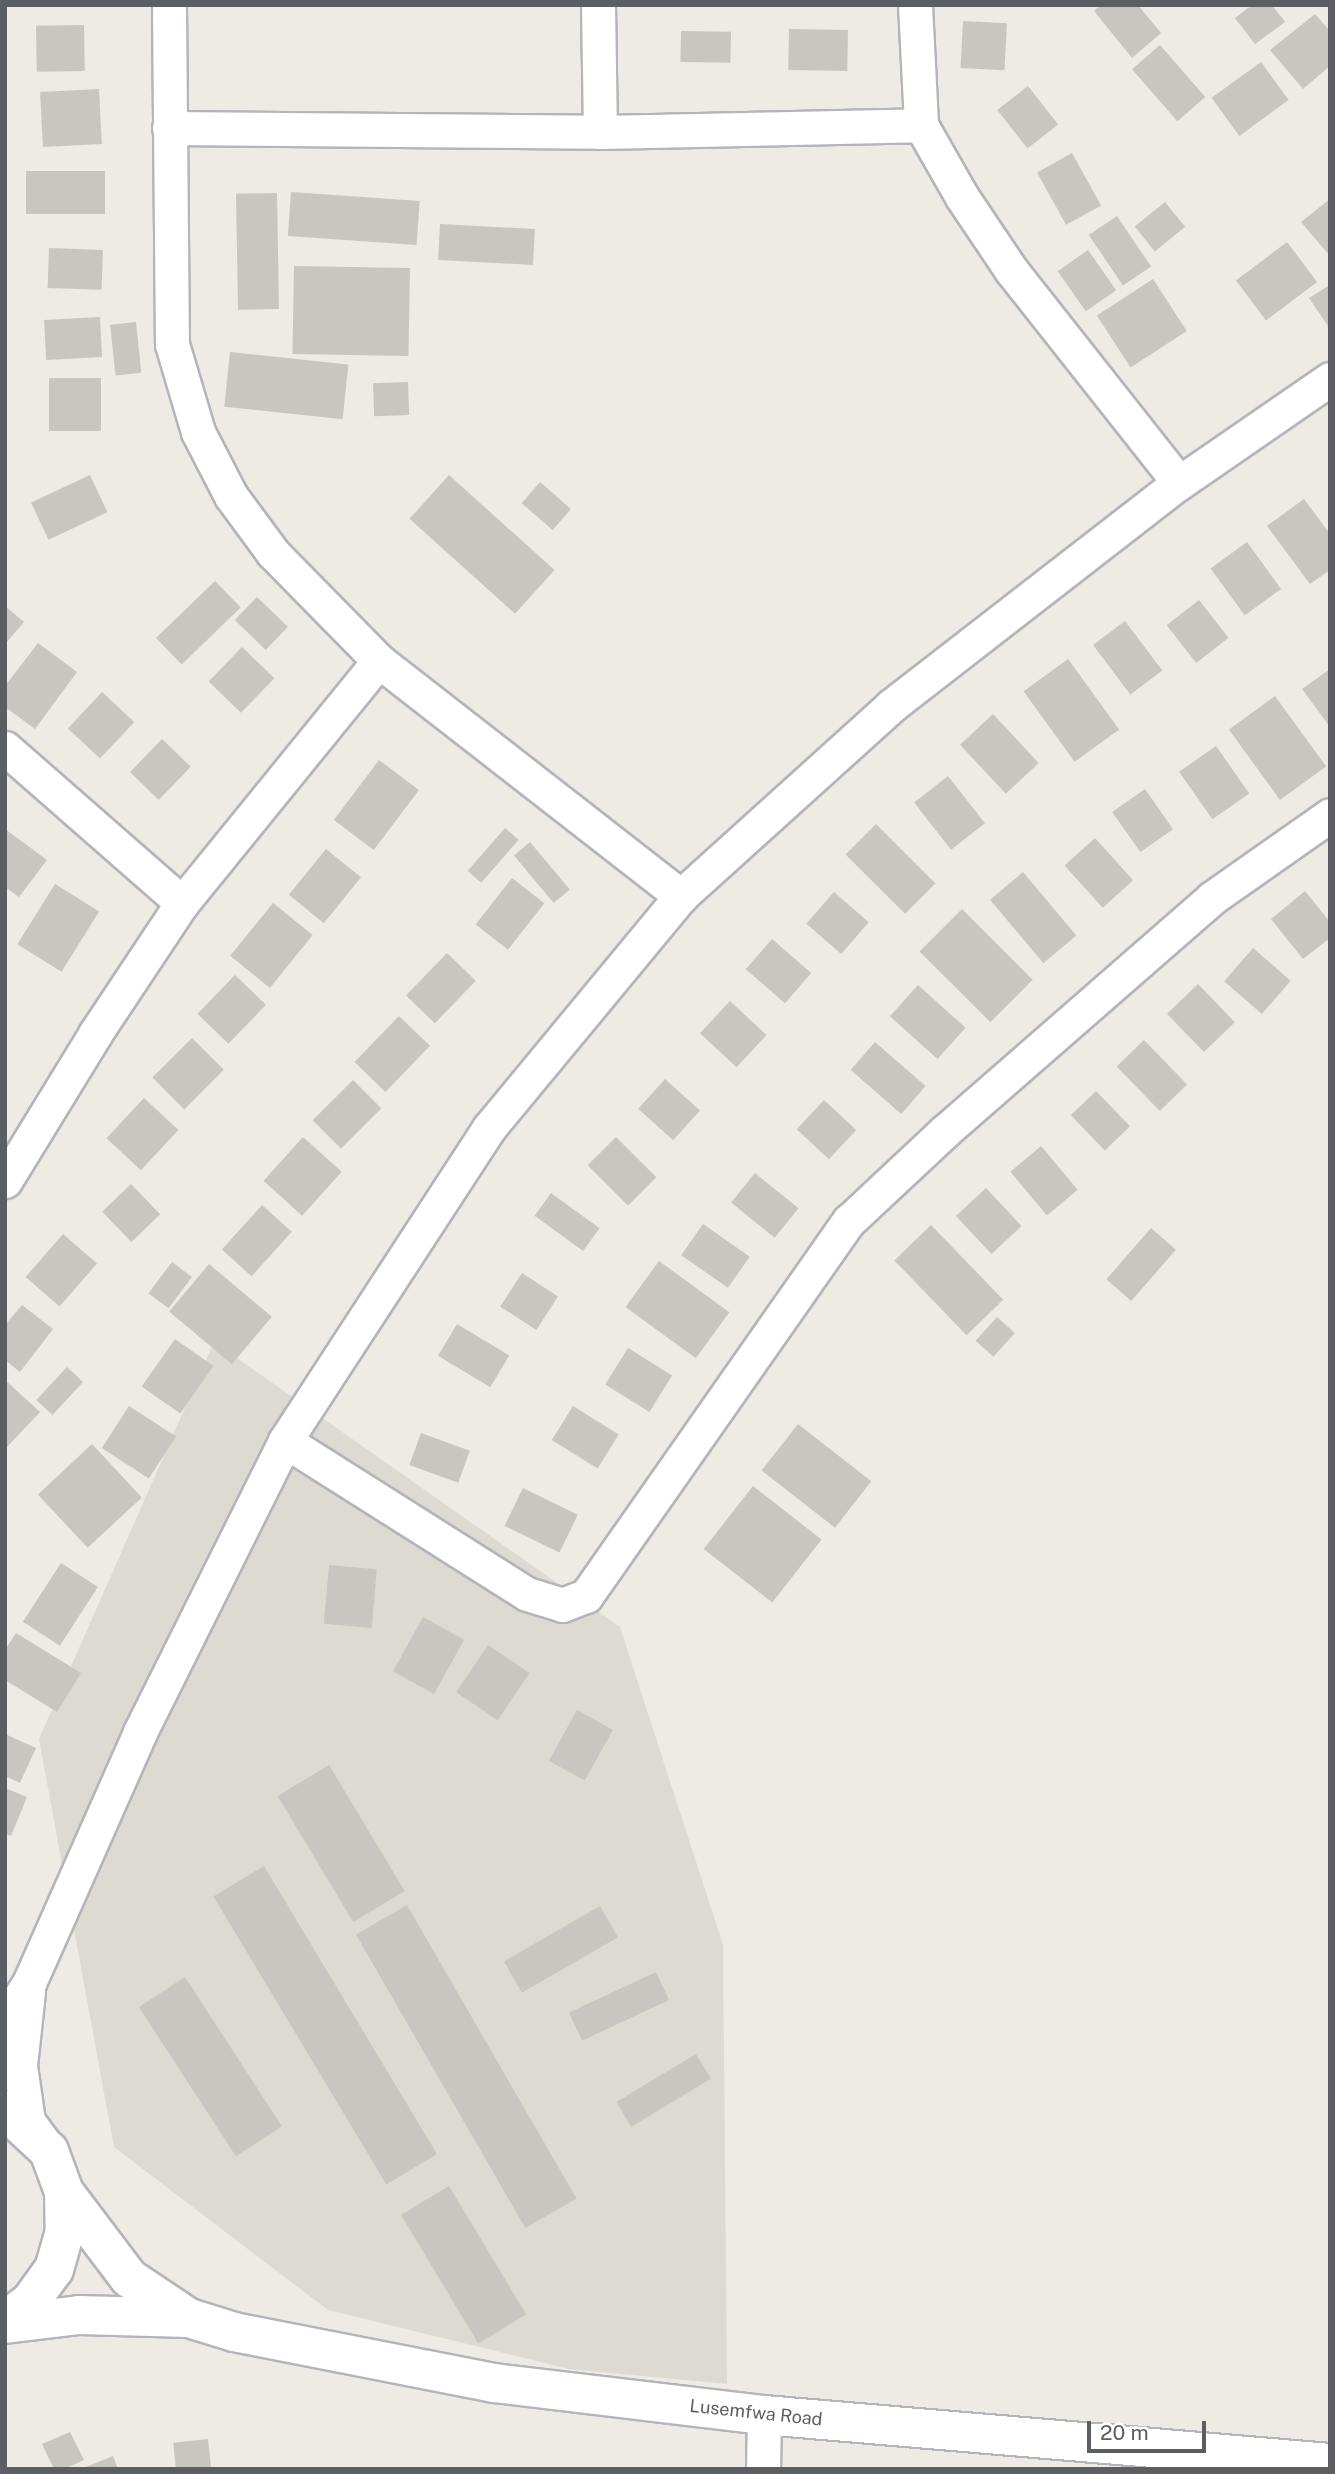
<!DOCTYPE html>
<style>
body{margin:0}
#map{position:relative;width:1335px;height:2474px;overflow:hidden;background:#edebe3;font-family:"Public Sans",sans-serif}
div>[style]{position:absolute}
.education>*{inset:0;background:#dddbd1}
.building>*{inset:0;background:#c8c6c0;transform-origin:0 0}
.roads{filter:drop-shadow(2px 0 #b4b5ba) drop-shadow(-2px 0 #b4b5ba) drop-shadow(0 2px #b4b5ba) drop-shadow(0 -2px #b4b5ba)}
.street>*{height:33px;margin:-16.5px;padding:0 16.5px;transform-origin:16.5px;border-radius:16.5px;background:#fff}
.secondary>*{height:38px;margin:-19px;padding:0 19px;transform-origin:19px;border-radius:19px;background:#fff}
span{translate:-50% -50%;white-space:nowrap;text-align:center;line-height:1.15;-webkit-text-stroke:5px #fff;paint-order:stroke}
.street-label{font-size:18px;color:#5b5e63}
.frame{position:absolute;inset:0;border:7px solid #5b5e63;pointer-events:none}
.scale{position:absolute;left:1087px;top:2421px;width:119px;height:32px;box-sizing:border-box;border:4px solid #5b5e63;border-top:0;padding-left:9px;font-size:21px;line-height:24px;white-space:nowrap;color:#5b5e63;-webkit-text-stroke:5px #fff;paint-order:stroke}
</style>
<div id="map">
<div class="education">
<i style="clip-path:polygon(214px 1342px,620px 1627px,723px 1945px,727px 2384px,569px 2369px,328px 2310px,114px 2147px,39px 1739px)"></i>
</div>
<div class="building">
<i style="clip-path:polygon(1101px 5px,1138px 5px,1161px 33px,1132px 58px,1094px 11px)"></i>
<i style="clip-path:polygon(1252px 5px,1272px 5px,1285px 22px,1255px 44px,1235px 18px)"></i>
<i style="clip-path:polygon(1315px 14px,1330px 31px,1330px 66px,1303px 89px,1270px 50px)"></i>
<i style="left:963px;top:21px;width:44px;height:47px;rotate:3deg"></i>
<i style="left:84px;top:25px;width:46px;height:48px;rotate:89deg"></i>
<i style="left:789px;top:29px;width:59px;height:41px;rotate:1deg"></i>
<i style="left:681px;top:31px;width:50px;height:31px;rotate:1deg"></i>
<i style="left:1160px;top:45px;width:69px;height:37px;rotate:49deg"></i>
<i style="left:1261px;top:62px;width:47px;height:61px;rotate:54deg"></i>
<i style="left:1028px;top:86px;width:49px;height:39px;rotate:52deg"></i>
<i style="left:99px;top:89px;width:55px;height:59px;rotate:87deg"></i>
<i style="left:1072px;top:153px;width:60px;height:40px;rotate:61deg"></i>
<i style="left:105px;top:171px;width:43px;height:79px;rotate:90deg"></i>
<i style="left:291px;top:192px;width:129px;height:44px;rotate:4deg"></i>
<i style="left:277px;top:193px;width:116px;height:41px;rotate:89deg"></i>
<i style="clip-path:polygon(1330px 199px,1330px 256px,1301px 222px)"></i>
<i style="left:1165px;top:202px;width:32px;height:39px;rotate:51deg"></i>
<i style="left:1117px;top:216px;width:61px;height:34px;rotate:56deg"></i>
<i style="left:440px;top:224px;width:95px;height:36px;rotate:3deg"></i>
<i style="left:1287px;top:242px;width:50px;height:64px;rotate:53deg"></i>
<i style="left:49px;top:248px;width:54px;height:40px;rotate:2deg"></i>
<i style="left:1088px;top:250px;width:49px;height:37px;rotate:55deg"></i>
<i style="left:294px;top:266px;width:116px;height:88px;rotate:1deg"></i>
<i style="left:1153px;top:279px;width:62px;height:67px;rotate:57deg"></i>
<i style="clip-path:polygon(1328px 286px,1330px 288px,1330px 329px,1309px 298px)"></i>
<i style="left:100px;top:317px;width:40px;height:56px;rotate:87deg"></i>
<i style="left:136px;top:322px;width:51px;height:26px;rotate:84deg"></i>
<i style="left:230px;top:352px;width:119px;height:55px;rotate:6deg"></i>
<i style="left:49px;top:378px;width:52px;height:53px"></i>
<i style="left:408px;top:382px;width:33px;height:35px;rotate:88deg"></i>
<i style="left:90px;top:475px;width:41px;height:65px;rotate:65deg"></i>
<i style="left:449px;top:475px;width:142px;height:59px;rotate:42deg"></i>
<i style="left:540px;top:482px;width:41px;height:28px;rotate:41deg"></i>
<i style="clip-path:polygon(1304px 499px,1330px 534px,1330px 570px,1310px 584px,1267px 526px)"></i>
<i style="left:1247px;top:542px;width:58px;height:45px;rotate:54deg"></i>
<i style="left:215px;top:581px;width:37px;height:82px;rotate:46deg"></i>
<i style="left:257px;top:597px;width:43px;height:32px;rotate:44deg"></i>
<i style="left:1199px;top:600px;width:48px;height:41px;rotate:52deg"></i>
<i style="clip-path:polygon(5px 606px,24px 622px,5px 644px)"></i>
<i style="left:1125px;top:621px;width:62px;height:40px;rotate:53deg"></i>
<i style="clip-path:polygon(38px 643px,77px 672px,35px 729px,5px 707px,5px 686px)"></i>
<i style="left:242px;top:647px;width:45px;height:48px;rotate:44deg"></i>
<i style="left:1068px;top:659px;width:87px;height:55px;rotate:54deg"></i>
<i style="clip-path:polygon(1330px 669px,1330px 727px,1302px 689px)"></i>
<i style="left:102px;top:692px;width:44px;height:50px;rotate:43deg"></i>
<i style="left:1275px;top:696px;width:87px;height:57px;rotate:54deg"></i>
<i style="left:993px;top:714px;width:67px;height:45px;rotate:47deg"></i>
<i style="left:162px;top:739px;width:40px;height:46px;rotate:44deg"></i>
<i style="left:1216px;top:746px;width:58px;height:45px;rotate:55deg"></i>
<i style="left:379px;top:760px;width:50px;height:75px;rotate:37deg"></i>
<i style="left:948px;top:776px;width:60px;height:43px;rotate:52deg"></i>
<i style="left:1145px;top:789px;width:49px;height:40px;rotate:55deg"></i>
<i style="left:876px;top:824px;width:84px;height:43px;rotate:45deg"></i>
<i style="left:505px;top:828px;width:18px;height:57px;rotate:41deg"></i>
<i style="clip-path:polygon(5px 829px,47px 860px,19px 897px,5px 887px)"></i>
<i style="left:1095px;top:838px;width:57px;height:41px;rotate:48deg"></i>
<i style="left:530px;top:842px;width:62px;height:21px;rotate:50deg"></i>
<i style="left:326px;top:849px;width:45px;height:59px;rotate:39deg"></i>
<i style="left:1023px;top:872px;width:83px;height:43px;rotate:50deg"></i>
<i style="left:512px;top:878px;width:41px;height:59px;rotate:38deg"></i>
<i style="left:55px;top:884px;width:52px;height:71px;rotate:32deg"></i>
<i style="clip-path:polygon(1305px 891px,1330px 922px,1330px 938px,1303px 959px,1271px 919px)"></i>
<i style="left:834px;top:892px;width:46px;height:42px;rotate:41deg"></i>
<i style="left:273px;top:903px;width:51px;height:68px;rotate:39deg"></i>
<i style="left:962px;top:909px;width:100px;height:60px;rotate:45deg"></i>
<i style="left:772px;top:939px;width:52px;height:40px;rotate:41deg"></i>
<i style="left:1253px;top:948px;width:50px;height:44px;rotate:41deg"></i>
<i style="left:447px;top:953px;width:40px;height:59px;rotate:44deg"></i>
<i style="left:235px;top:975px;width:43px;height:54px;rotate:44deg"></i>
<i style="left:1198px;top:984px;width:53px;height:43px;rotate:46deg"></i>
<i style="left:918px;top:985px;width:64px;height:42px;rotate:42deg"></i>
<i style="left:730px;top:1001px;width:50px;height:44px;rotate:43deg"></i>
<i style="left:399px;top:1016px;width:43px;height:64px;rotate:44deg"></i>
<i style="left:192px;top:1038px;width:45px;height:56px;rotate:45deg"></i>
<i style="left:1144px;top:1040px;width:62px;height:38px;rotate:46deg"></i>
<i style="left:875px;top:1042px;width:67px;height:37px;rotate:41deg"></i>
<i style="left:665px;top:1079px;width:47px;height:40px;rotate:42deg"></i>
<i style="left:353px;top:1080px;width:40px;height:57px;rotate:45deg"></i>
<i style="left:1096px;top:1091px;width:49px;height:35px;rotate:46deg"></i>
<i style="left:144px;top:1098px;width:47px;height:55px;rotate:43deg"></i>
<i style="left:824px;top:1100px;width:44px;height:40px;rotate:43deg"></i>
<i style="left:303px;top:1137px;width:52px;height:59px;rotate:42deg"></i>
<i style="left:616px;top:1137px;width:57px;height:40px;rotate:45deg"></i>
<i style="left:1041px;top:1146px;width:57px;height:40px;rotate:50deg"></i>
<i style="left:755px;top:1173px;width:56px;height:38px;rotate:39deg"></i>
<i style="left:131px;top:1184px;width:42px;height:40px;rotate:46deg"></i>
<i style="left:986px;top:1188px;width:52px;height:41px;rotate:47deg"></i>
<i style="left:551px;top:1193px;width:60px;height:28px;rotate:36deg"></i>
<i style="left:262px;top:1205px;width:40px;height:60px;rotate:42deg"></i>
<i style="left:703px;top:1224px;width:57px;height:38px;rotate:35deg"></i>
<i style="left:931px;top:1225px;width:104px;height:51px;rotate:46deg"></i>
<i style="left:1151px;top:1228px;width:33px;height:68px;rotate:41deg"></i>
<i style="left:63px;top:1234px;width:45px;height:57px;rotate:41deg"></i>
<i style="left:659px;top:1261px;width:87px;height:57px;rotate:36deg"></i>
<i style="left:172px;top:1262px;width:25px;height:39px;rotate:37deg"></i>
<i style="left:209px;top:1264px;width:82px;height:62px;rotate:40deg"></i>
<i style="left:522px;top:1273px;width:43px;height:40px;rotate:33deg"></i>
<i style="clip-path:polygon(22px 1305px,53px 1329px,20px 1372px,5px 1360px,5px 1325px)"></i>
<i style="left:997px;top:1317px;width:24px;height:32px;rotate:42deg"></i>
<i style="left:457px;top:1324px;width:61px;height:37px;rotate:31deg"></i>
<i style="left:175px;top:1339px;width:47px;height:58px;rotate:35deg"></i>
<i style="left:628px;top:1348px;width:52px;height:43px;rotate:32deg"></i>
<i style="left:67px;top:1367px;width:22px;height:45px;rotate:43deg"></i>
<i style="clip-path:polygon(5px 1380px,40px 1412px,5px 1449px)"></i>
<i style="left:129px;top:1406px;width:56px;height:50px;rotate:33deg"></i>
<i style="left:573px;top:1406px;width:54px;height:40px;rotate:32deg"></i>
<i style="left:798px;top:1424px;width:93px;height:59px;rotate:38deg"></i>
<i style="left:421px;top:1433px;width:52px;height:34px;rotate:20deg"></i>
<i style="left:92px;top:1444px;width:73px;height:74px;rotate:47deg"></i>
<i style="left:753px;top:1486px;width:87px;height:80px;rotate:38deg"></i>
<i style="left:523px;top:1488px;width:61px;height:42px;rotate:26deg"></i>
<i style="left:61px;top:1563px;width:44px;height:70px;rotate:33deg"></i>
<i style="left:329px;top:1565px;width:48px;height:59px;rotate:5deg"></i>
<i style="left:423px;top:1617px;width:47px;height:62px;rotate:29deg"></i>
<i style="clip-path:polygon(16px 1633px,81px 1673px,57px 1712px,5px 1680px,5px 1650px)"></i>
<i style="left:488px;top:1645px;width:50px;height:57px;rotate:34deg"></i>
<i style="left:577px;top:1710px;width:41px;height:58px;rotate:29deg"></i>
<i style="clip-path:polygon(5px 1734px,36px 1748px,20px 1783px,5px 1776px)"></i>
<i style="left:329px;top:1765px;width:147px;height:60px;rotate:59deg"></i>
<i style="clip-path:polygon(5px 1788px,27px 1797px,11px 1836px,5px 1834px)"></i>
<i style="left:264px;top:1866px;width:336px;height:59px;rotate:59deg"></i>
<i style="left:407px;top:1905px;width:339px;height:59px;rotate:60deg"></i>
<i style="left:600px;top:1906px;width:36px;height:111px;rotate:60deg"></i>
<i style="left:656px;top:1972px;width:31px;height:96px;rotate:65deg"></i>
<i style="left:185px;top:1977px;width:178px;height:55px;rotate:57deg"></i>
<i style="left:696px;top:2054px;width:29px;height:93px;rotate:59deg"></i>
<i style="left:449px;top:2186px;width:150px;height:56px;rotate:59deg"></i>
<i style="clip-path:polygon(70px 2432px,84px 2460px,64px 2469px,54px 2469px,42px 2444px)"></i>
<i style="left:208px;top:2439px;width:30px;height:35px;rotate:84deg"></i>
<i style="clip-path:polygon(113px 2456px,118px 2469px,81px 2469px)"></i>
</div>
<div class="roads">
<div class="street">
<i style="left:169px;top:5px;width:339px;rotate:89.5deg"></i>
<i style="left:172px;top:344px;width:92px;rotate:73.5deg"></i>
<i style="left:198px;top:432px;width:72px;rotate:62.7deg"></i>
<i style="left:231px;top:496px;width:71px;rotate:53.6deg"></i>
<i style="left:273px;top:553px;width:151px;rotate:45.5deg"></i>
<i style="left:379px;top:661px;width:383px;rotate:37.9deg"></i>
<i style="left:598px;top:5px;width:127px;rotate:89.1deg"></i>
<i style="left:915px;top:5px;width:120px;rotate:87.1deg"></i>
<i style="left:921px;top:125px;width:83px;rotate:60.3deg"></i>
<i style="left:962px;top:197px;width:88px;rotate:56.1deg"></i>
<i style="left:1011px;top:270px;width:271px;rotate:51.7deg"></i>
<i style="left:169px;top:128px;width:431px;rotate:0.5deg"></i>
<i style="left:600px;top:132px;width:321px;rotate:-1.2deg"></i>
<i style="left:5px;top:748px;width:235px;rotate:41.2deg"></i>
<i style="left:5px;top:1181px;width:172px;rotate:-58.5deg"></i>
<i style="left:95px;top:1034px;width:157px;rotate:-56.4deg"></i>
<i style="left:182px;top:903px;width:312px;rotate:-50.9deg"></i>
<i style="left:285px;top:1441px;width:286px;rotate:32.3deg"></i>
<i style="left:527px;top:1594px;width:37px;rotate:17deg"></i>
<i style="left:562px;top:1605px;width:26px;rotate:-21deg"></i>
<i style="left:586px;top:1596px;width:458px;rotate:-55deg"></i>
<i style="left:849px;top:1221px;width:130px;rotate:-43.1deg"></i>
<i style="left:944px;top:1132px;width:356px;rotate:-41.1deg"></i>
<i style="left:1212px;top:898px;width:144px;rotate:-35.1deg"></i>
<i style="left:28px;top:1992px;width:74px;rotate:96.2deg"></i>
<i style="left:20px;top:2066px;width:56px;rotate:81.7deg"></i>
<i style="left:28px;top:2121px;width:26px;rotate:54deg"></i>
<i style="left:5px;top:2020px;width:44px;rotate:-57deg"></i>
<i style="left:29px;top:1983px;width:274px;rotate:-66.1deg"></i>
<i style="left:140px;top:1732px;width:325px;rotate:-63.5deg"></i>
<i style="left:285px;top:1441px;width:374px;rotate:-56.9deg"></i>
<i style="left:489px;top:1128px;width:301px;rotate:-50.4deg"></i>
<i style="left:681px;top:896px;width:283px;rotate:-42.1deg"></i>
<i style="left:891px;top:706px;width:364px;rotate:-37.8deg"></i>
<i style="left:1179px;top:483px;width:183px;rotate:-34.6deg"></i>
<i style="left:763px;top:2469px;width:54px;rotate:-88.9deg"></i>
</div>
<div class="secondary">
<i style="left:5px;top:2110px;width:60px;rotate:43deg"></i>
<i style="left:49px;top:2151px;width:44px;rotate:69.9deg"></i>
<i style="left:64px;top:2192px;width:39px;rotate:89deg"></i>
<i style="left:65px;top:2231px;width:40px;rotate:106deg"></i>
<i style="left:54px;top:2269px;width:39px;rotate:126deg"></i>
<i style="left:31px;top:2301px;width:33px;rotate:142deg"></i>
<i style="left:64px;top:2192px;width:108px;rotate:52.9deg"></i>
<i style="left:129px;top:2278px;width:72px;rotate:33.7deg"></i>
<i style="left:5px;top:2324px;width:75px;rotate:-6.9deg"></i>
<i style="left:79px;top:2315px;width:110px;rotate:1.6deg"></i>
<i style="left:189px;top:2318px;width:47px;rotate:17.3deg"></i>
<i style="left:234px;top:2332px;width:265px;rotate:11.1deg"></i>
<i style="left:494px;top:2383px;width:272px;rotate:6.8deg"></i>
<i style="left:764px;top:2415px;width:568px;rotate:4.85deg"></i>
</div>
</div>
<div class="street-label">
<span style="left:756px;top:2413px;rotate:6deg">Lusemfwa Road</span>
</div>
<div class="frame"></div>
<div class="scale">20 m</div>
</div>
